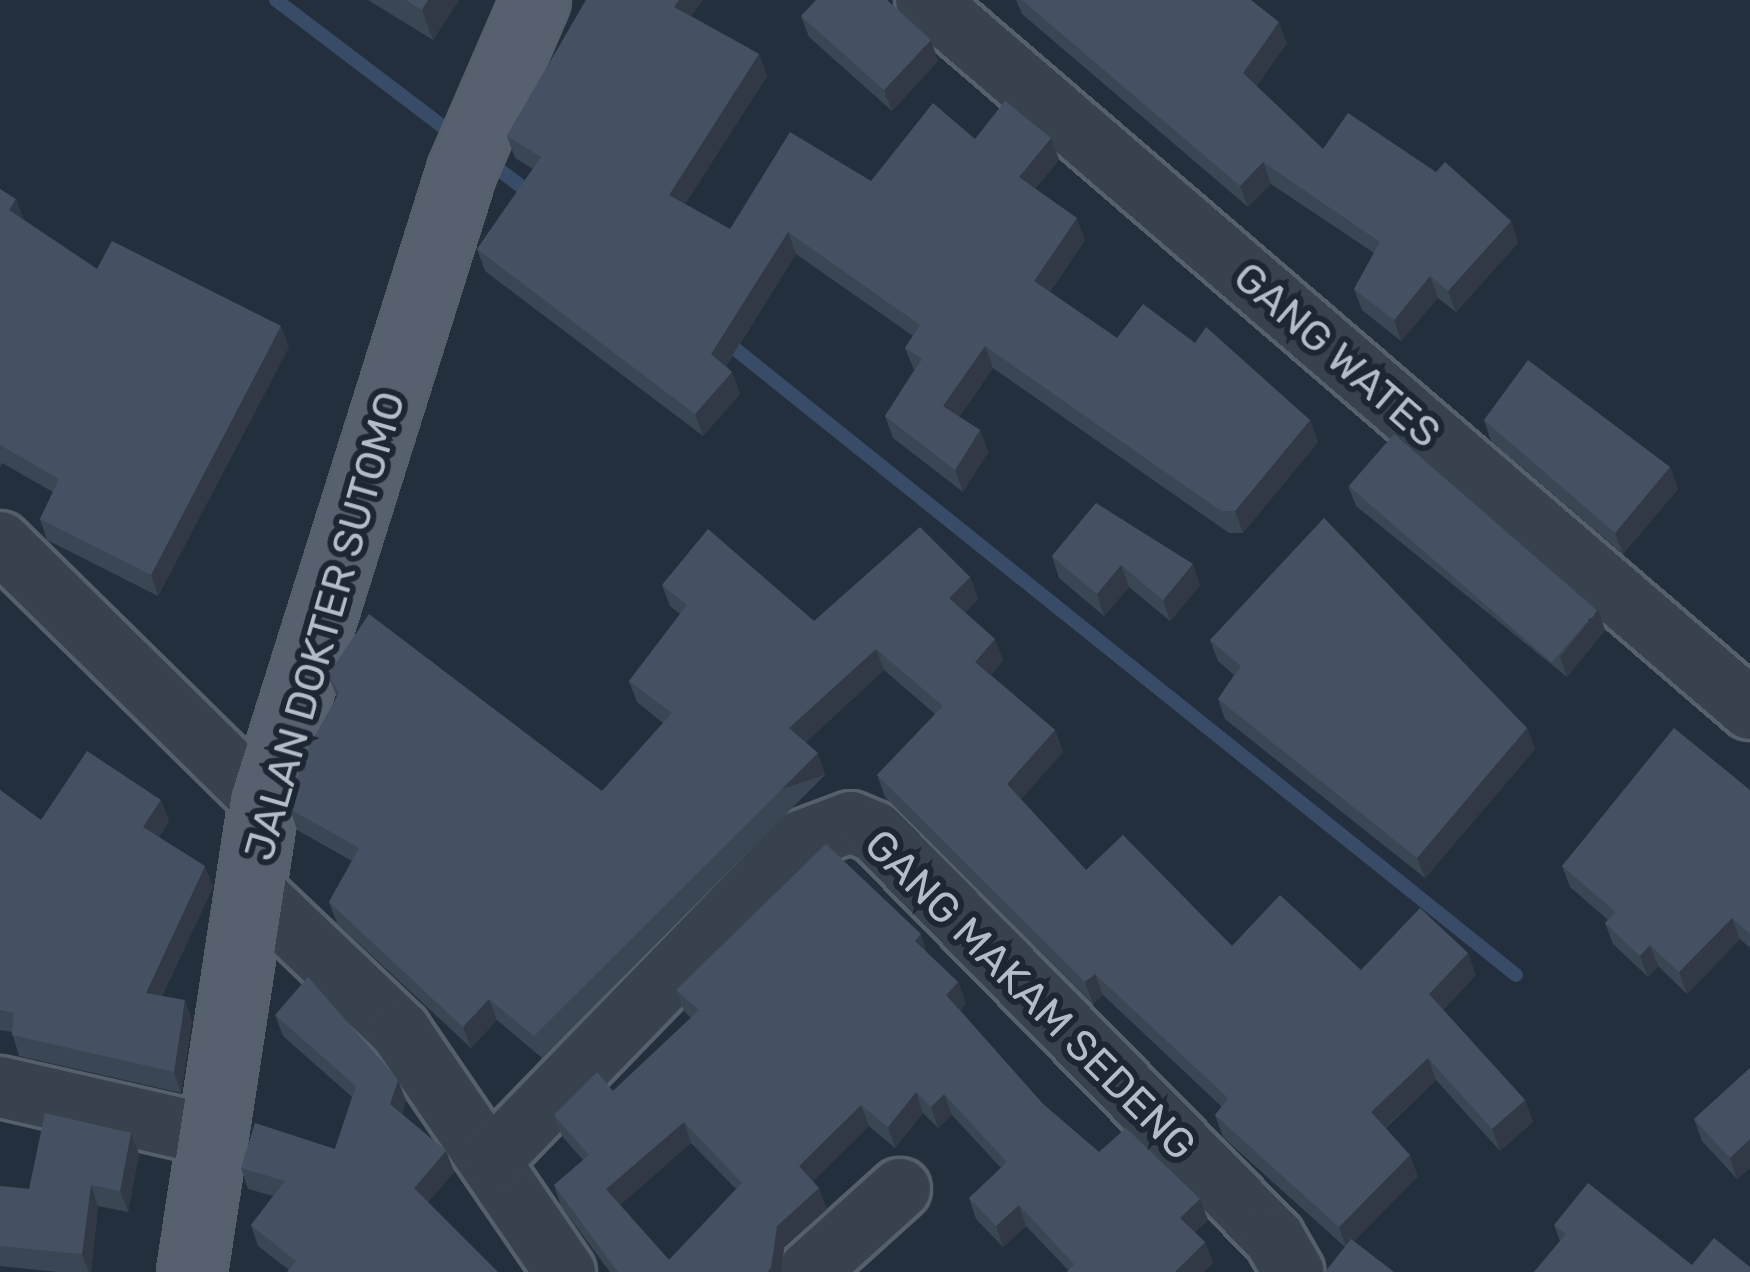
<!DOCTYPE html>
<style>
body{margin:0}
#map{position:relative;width:1750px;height:1272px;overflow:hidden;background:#242f3e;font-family:Rubik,sans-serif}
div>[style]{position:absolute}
.stream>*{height:14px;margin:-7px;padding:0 7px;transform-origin:7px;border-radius:7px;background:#394c67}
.roads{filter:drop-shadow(3px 0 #565f6c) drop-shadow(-3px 0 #565f6c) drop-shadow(0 3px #565f6c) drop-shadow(0 -3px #565f6c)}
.minor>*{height:60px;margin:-30px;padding:0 30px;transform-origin:30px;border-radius:30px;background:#38414e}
.major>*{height:66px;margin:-33px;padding:0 33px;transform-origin:33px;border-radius:33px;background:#56606e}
.wall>*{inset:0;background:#3b4654}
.shaded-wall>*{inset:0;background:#303945;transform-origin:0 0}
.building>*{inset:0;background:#455162;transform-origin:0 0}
span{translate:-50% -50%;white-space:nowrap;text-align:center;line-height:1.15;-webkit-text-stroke:12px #1d2633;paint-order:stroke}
.street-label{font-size:42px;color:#b4bcc9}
</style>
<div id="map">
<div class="stream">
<i style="left:276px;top:0;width:228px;rotate:37.2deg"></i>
<i style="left:485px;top:159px;width:61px;rotate:37.1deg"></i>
<i style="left:724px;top:340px;width:1015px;rotate:38.72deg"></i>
</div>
<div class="roads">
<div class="minor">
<i style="left:926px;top:0;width:1087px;rotate:40.71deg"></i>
<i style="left:0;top:542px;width:370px;rotate:44.5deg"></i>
<i style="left:249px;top:887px;width:209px;rotate:43.6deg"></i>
<i style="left:400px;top:1031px;width:292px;rotate:55.6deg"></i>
<i style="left:0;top:1087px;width:220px;rotate:12.9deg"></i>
<i style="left:493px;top:1158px;width:441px;rotate:-45.9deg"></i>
<i style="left:800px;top:841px;width:54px;rotate:-20.4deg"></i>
<i style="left:851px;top:822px;width:26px;rotate:23deg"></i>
<i style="left:875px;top:832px;width:569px;rotate:45.5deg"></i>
<i style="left:1274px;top:1238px;width:39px;rotate:60deg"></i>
<i style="left:808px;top:1272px;width:124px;rotate:-42.1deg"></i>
</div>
<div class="major">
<i style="left:192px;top:1272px;width:476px;rotate:-81.3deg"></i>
<i style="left:264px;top:801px;width:660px;rotate:-72.55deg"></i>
<i style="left:462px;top:171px;width:186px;rotate:-66.6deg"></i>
</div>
</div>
<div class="wall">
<i style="clip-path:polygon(368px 0,459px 0,433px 40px)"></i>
<i style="clip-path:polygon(586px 0,703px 0,691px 16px,759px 54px,767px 76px,685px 204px,730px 229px,871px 181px,975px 139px,1051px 138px,1059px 160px,1035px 189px,1085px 240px,1050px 292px,1117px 338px,1195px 343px,1310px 420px,1318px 442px,1243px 533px,1229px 533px,993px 368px,959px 417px,980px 430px,988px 452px,963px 492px,893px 438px,885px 416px,914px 370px,905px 348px,913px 336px,796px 254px,726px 366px,732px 372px,740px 394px,703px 436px,485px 271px,477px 249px,533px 169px,515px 158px,507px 136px)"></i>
<i style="clip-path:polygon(1016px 0,1251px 0,1287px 43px,1256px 86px,1323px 149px,1511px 221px,1518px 243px,1456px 312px,1438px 298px,1401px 341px,1362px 310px,1354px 289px,1374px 253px,1271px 184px,1248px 207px,1022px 14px)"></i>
<i style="clip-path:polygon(801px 16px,938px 61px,892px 111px,809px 37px)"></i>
<i style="clip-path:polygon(0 189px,24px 220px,97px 269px,289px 347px,158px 596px,47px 540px,40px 519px,53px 492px,2px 463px,0 467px)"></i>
<i style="clip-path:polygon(1484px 420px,1670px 467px,1678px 489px,1623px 554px,1491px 441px)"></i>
<i style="clip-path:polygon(1348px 486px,1605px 630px,1567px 677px,1356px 506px)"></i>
<i style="clip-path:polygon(1096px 503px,1200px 585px,1170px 621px,1129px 587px,1104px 616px,1059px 578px,1052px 556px)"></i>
<i style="clip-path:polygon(970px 577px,978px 599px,965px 612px,1003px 660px,991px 675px,1055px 730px,1063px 752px,1021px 799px,1086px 870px,1232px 946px,1361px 970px,1476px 975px,1443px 1010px,1525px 1100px,1533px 1122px,1500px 1151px,1436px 1080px,1386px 1128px,1418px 1176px,1345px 1247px,1223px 1137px,1215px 1115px,1222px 1107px,1103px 995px,1093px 1004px,885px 797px,877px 775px,935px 714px,884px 670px,805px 743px,825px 775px,542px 1058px,497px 1020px,471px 1048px,337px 923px,329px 902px,352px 861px,297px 830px,290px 809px,337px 697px,328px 675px,602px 791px,663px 723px,637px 702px,629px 681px,680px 614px,670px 606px,662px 585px,814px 621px)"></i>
<i style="clip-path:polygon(1210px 640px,1527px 728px,1535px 749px,1425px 878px,1225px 719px,1218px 699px,1234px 675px,1218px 661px)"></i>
<i style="clip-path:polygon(0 790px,41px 820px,169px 821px,159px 837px,213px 887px,162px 996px,192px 1021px,181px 1093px,19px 1056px,12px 1032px,0 1030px)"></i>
<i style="clip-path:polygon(1750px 790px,1750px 948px,1740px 939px,1687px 994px,1658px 966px,1648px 977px,1613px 944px,1605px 923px,1608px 920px,1570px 887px,1562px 866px)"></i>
<i style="clip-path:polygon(evenodd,927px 953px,958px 982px,966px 1003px,960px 1010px,1043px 1104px,1099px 1152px,1208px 1220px,1195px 1232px,1205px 1242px,1213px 1263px,1068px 1270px,1026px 1226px,1003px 1247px,976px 1219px,969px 1198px,1001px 1168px,952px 1115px,938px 1128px,923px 1113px,895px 1148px,869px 1126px,813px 1181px,827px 1209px,784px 1247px,781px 1272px,610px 1272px,561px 1206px,554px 1185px,583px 1160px,562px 1136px,554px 1115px,613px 1091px,691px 1018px,684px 1011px,676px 990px,927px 953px,691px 1143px,736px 1189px,669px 1260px,620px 1205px,691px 1143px)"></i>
<i style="clip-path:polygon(275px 1015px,398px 1080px,406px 1101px,402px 1114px,446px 1151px,454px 1172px,428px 1202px,289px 1270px,258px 1246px,251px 1225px,273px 1196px,248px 1189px,241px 1168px,335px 1149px,352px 1097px,283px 1036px)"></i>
<i style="clip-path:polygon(1750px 1068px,1750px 1168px,1737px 1179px,1702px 1141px,1694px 1119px)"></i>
<i style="clip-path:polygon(139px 1154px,128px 1212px,98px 1206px,91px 1272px,57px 1272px,0 1266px,0 1186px,29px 1189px)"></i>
<i style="clip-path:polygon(1554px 1225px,1692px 1265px,1534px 1272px,1560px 1241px)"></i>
</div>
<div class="shaded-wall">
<i style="clip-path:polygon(428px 0,459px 0,433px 40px,422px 10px)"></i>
<i style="clip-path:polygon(679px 0,703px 0,682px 29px,674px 7px)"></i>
<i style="clip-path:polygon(1279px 22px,1287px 43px,1251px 95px,1243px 73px)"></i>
<i style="clip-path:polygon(931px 40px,938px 61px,892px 111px,884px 90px)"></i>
<i style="clip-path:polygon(759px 54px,767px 76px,677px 217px,669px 195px)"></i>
<i style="clip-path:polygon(1051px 138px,1059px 160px,1027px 199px,1019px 177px)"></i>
<i style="clip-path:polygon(1263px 162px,1271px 184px,1248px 207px,1240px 186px)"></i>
<i style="clip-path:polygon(16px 199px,24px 220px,9px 210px)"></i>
<i style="clip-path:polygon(1077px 218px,1085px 240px,1042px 303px,1034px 281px)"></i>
<i style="clip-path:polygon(1511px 221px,1518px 243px,1456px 312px,1448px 291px)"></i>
<i style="clip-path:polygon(788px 232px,796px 254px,719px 376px,711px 354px)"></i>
<i style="clip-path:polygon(1430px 276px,1438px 298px,1401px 341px,1394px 320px)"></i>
<i style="clip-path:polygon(281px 326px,289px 347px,158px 596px,151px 575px)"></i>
<i style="clip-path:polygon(985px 346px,993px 368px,951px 428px,943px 406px)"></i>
<i style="clip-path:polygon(732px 372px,740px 394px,703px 436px,695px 414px)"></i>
<i style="clip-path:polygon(1310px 420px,1318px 442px,1243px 533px,1235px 511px)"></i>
<i style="clip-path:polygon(980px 430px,988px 452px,963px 492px,955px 470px)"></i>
<i style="clip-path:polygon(1670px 467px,1678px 489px,1623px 554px,1615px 533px)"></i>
<i style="clip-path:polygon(1193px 564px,1200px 585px,1170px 621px,1163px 600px)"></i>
<i style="clip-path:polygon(1121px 565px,1129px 587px,1104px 616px,1097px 594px)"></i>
<i style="clip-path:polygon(970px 577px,978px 599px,957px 620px,949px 598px)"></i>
<i style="clip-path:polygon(1598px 610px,1605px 630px,1567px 677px,1560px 657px)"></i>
<i style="clip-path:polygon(995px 639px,1003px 660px,983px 684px,975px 662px)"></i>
<i style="clip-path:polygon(876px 649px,884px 670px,797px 750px,789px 728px)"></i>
<i style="clip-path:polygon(1527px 728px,1535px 749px,1425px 878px,1417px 858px)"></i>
<i style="clip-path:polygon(1055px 730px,1063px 752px,1015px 806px,1007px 784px)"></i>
<i style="left:818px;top:753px;width:23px;height:401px;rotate:72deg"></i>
<i style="clip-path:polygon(161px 800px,169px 821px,151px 849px,143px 827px)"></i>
<i style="clip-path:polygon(205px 866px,213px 887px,153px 1014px,146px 993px)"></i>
<i style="clip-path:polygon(1732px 918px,1740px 939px,1687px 994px,1679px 972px)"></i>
<i style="clip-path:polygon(921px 934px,928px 955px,915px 941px)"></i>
<i style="clip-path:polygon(1650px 945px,1658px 966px,1648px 977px,1640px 956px)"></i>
<i style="clip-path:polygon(1468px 953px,1476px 975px,1437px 1016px,1429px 994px)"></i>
<i style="clip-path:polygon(1095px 974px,1103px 995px,1093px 1004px,1085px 982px)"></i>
<i style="clip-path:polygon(958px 982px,966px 1003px,954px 1015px,946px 995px)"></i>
<i style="clip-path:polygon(489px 999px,497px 1020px,471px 1048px,463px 1027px)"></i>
<i style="clip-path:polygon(185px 1000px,192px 1021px,181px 1093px,174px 1072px)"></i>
<i style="clip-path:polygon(1428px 1058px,1436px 1080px,1379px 1133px,1371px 1112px)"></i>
<i style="clip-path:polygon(398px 1080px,406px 1101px,398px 1125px,390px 1104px)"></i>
<i style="clip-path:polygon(916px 1092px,923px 1113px,895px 1148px,888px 1127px)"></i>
<i style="clip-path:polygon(944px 1094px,952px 1115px,938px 1128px,931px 1107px)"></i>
<i style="clip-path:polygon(1525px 1100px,1533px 1122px,1500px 1151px,1492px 1129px)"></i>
<i style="clip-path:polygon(861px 1105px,869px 1126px,807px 1187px,799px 1166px)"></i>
<i style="clip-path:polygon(684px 1122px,691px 1143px,614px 1210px,606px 1189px)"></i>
<i style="clip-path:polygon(131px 1133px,139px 1154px,128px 1212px,120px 1191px)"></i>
<i style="clip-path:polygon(1750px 1139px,1750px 1168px,1737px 1179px,1730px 1158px)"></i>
<i style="clip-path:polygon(446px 1151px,454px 1172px,422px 1209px,414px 1188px)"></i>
<i style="clip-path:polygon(1410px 1155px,1418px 1176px,1347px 1249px,1339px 1227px)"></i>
<i style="clip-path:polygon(91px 1185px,98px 1206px,91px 1272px,89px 1272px,82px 1254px)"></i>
<i style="clip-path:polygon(819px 1188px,827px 1209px,784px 1247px,781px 1272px,767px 1272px,777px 1226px)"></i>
<i style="clip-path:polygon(1200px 1199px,1208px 1220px,1188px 1239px,1180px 1218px)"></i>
<i style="clip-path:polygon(1019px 1205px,1026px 1226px,1003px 1247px,996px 1226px)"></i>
<i style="clip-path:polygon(1205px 1242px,1213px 1263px,1204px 1272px,1175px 1272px)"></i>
</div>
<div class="building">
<i style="clip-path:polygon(406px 0,428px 0,422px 10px)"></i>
<i style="clip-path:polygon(586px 0,679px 0,674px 7px,759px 54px,669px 195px,730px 229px,790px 132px,871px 181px,933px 103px,975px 139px,1005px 101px,1051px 138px,1019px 177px,1077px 218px,1034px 281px,1117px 338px,1143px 304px,1195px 343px,1206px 327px,1310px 420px,1235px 511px,1221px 511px,985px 346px,943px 406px,980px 430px,955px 470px,885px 416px,922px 359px,905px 348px,920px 325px,788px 232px,711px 354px,732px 372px,695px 414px,477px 249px,541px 157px,507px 136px)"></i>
<i style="clip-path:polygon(816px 0,887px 0,931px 40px,884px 90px,801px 16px)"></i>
<i style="clip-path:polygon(1022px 0,1251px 0,1279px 22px,1243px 73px,1323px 149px,1348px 113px,1436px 172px,1445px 162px,1511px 221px,1448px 291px,1430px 276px,1394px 320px,1354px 289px,1380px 242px,1263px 162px,1240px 186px)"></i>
<i style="clip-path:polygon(0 189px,16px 199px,9px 210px,97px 269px,112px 241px,281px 326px,151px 575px,40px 519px,59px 479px,0 445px)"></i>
<i style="clip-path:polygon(1528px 360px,1670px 467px,1615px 533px,1484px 420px)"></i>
<i style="left:1394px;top:434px;width:269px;height:69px;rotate:41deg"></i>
<i style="clip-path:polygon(1096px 503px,1193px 564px,1163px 600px,1121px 565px,1097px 594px,1052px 556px)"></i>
<i style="clip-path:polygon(1324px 518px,1527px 728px,1417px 858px,1218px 699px,1241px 666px,1210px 640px)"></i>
<i style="clip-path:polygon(920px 527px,970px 577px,949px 598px,995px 639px,975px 662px,1055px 730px,1007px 784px,1086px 870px,1123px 835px,1232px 946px,1280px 895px,1361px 970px,1420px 908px,1468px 953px,1429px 994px,1525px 1100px,1492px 1129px,1428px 1058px,1371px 1112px,1410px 1155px,1339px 1227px,1215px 1115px,1228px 1098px,1095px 974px,1085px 982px,877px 775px,943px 706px,876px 649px,789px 728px,818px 753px,534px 1036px,489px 999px,463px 1027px,329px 902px,359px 848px,290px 809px,302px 759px,339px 693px,328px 675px,369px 614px,602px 791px,672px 713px,629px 681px,687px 605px,662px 585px,708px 529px,814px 621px)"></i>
<i style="clip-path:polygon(1674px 728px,1750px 790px,1750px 934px,1732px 918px,1679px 972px,1650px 945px,1640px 956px,1605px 923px,1616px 912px,1562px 866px)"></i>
<i style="clip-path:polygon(87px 751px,161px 800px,143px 827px,205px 866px,146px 993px,185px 1000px,174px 1072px,12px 1035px,14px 1013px,0 1010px,0 790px,41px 820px)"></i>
<i style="clip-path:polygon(evenodd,826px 844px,921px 934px,915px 941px,958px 982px,946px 995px,1043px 1104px,1099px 1152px,1126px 1128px,1200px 1199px,1180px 1218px,1205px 1242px,1175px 1272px,1067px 1272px,1074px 1264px,1019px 1205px,996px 1226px,969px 1198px,1007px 1162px,944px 1094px,931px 1107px,916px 1092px,888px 1127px,861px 1105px,799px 1166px,819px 1188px,777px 1226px,771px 1268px,767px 1272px,618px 1272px,554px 1185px,589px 1155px,554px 1115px,597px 1072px,613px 1091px,699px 1010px,676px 990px,826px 844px,684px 1122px,742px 1183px,669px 1260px,606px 1189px,684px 1122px)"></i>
<i style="clip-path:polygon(308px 977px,398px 1080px,390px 1104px,446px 1151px,414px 1188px,498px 1272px,287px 1272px,296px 1261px,251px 1225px,285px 1181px,241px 1168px,255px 1123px,335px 1149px,356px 1086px,275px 1015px)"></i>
<i style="clip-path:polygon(1750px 1068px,1750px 1139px,1730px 1158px,1694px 1119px)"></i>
<i style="clip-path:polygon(45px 1113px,131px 1133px,120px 1191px,91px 1185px,82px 1254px,0 1246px,0 1186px,29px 1189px)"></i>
<i style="clip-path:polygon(1588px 1183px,1692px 1265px,1714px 1238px,1750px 1267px,1750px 1272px,1534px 1272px,1566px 1234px,1554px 1225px)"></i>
<i style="clip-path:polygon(1351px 1239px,1394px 1272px,1325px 1272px)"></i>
</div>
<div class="street-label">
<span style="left:1337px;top:355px;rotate:41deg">GANG WATES</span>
<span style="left:325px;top:626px;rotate:-74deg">JALAN DOKTER SUTOMO</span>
<span style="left:1030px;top:995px;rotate:45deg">GANG MAKAM SEDENG</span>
</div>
</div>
